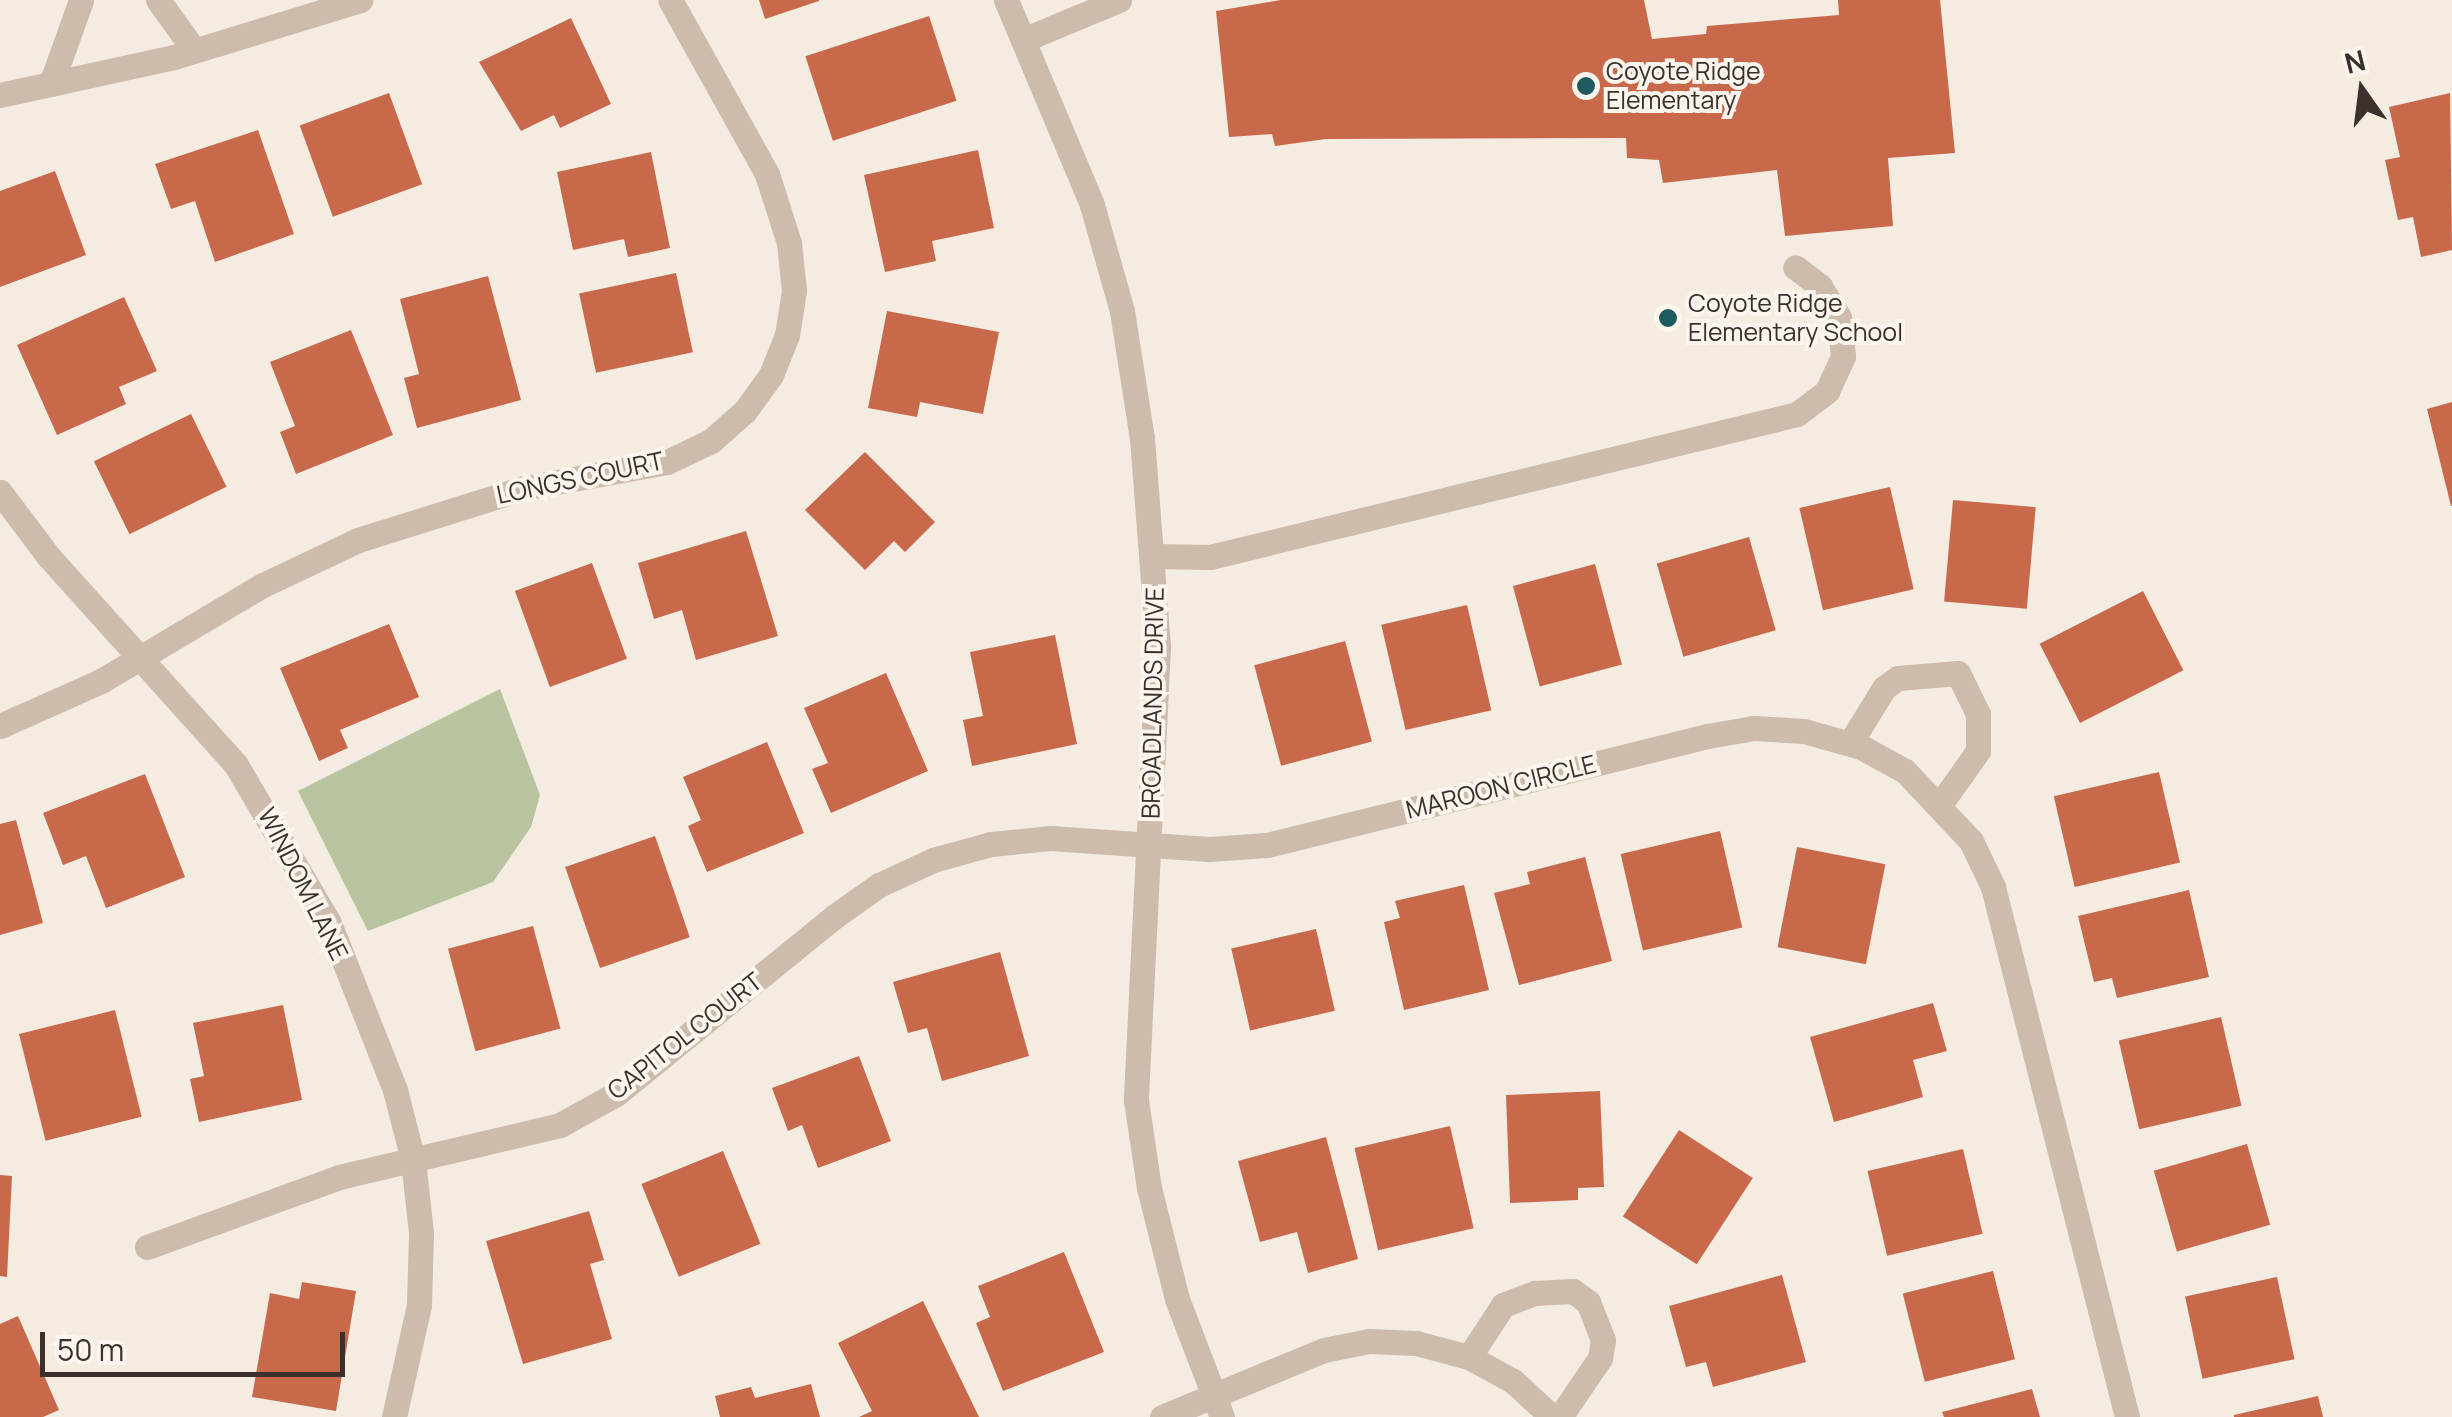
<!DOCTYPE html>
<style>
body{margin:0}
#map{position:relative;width:2452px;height:1417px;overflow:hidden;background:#f4ebe1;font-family:Manrope,sans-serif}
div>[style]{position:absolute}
.green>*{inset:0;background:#b8c4a0}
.building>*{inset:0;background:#c8694b;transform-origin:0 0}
.minor>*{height:25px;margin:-12.5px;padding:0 12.5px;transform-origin:12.5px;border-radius:12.5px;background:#cdbbac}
.dots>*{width:28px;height:28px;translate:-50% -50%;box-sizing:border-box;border:5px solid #fbf5ee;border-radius:50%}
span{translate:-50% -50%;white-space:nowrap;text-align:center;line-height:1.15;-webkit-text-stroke:8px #fbf5ee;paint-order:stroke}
.poi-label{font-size:25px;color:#3b302b}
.left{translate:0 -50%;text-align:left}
.street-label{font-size:25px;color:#3b302b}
.north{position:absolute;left:2312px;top:40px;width:100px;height:100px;-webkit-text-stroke:8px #fbf5ee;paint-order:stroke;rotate:346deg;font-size:28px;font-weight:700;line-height:40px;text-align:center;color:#3b302b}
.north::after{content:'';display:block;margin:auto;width:35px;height:45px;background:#3b302b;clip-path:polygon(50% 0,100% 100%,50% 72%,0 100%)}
.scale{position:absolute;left:40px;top:1332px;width:305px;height:45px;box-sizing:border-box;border:5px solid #3b302b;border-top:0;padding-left:12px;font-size:30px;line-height:35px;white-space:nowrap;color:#3b302b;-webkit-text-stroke:8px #fbf5ee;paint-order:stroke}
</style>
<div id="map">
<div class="green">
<i style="clip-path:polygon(500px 689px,540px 795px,531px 827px,493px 882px,368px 931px,298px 791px)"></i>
</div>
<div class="building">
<i style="clip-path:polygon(759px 0,819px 0,819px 1px,765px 19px)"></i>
<i style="clip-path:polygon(1281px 0,1644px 0,1652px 39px,1706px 34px,1707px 26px,1839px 15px,1838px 0,1940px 0,1955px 153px,1888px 158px,1893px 226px,1785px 236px,1777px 170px,1663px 183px,1659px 160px,1627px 158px,1626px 138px,1326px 139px,1275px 146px,1272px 134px,1229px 137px,1216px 11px)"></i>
<i style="left:929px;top:16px;width:89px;height:130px;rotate:72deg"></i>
<i style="clip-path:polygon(571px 18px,611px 104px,560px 128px,554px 115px,521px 131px,479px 62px)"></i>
<i style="left:389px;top:93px;width:97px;height:95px;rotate:70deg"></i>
<i style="clip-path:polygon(2450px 93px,2452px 250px,2421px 257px,2413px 217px,2398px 220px,2385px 160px,2400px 157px,2389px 107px)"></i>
<i style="clip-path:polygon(258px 130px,294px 234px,215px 262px,195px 201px,171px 209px,155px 164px)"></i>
<i style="clip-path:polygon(978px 150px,994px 228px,932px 241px,936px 261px,885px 272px,864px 175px)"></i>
<i style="clip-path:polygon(651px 152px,670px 248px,628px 257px,624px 239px,573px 250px,557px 172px)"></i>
<i style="clip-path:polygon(55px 171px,86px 255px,0 287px,0 191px)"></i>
<i style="left:676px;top:273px;width:81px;height:99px;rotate:78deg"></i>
<i style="clip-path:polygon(488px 276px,521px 400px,417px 428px,404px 378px,419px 374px,400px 299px)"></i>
<i style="clip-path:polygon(124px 297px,157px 371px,119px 387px,126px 404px,57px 435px,17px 345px)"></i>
<i style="clip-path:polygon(887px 311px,999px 332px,983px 414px,920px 402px,917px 417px,868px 408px)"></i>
<i style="clip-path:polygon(351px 330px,393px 435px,296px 474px,280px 432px,295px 426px,270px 362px)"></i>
<i style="clip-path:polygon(2452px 402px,2452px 506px,2451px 506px,2427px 409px)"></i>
<i style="left:191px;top:414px;width:81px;height:108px;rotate:64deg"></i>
<i style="clip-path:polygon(865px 452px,935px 522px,905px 552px,894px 541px,865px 570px,805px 510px)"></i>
<i style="left:1890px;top:487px;width:105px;height:93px;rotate:77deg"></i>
<i style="left:1953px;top:500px;width:83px;height:102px;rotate:5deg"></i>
<i style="clip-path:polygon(746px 531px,778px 636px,696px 660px,682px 610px,654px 619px,638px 563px)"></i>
<i style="left:1749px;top:537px;width:97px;height:96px;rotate:74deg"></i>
<i style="left:592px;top:563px;width:102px;height:82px;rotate:70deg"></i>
<i style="left:1595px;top:564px;width:104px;height:85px;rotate:75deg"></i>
<i style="left:2143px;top:591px;width:89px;height:116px;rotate:63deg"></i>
<i style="left:1467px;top:605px;width:108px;height:88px;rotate:77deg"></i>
<i style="clip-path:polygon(389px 624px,419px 697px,340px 730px,348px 748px,319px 761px,280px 668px)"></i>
<i style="clip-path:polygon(1055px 635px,1077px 744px,972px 766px,963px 720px,983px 716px,970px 652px)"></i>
<i style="left:1345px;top:641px;width:104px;height:94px;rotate:75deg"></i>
<i style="clip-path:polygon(886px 673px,928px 771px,831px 813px,812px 769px,828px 763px,804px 708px)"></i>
<i style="clip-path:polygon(767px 742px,804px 833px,707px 872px,688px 826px,701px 820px,683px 777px)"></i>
<i style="left:2159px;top:772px;width:93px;height:108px;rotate:77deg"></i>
<i style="clip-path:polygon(145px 774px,185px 877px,106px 908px,86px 856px,63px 865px,43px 813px)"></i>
<i style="clip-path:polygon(16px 820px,43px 923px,0 935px,0 824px)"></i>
<i style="left:1720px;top:831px;width:99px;height:102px;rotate:77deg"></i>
<i style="left:655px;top:836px;width:107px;height:95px;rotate:71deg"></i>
<i style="left:1797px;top:847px;width:90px;height:102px;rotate:11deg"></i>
<i style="clip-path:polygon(1585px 857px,1612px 961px,1519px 985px,1494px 893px,1530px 884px,1527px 872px)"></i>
<i style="clip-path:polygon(1464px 885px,1489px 990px,1404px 1010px,1384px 922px,1400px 918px,1395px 901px)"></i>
<i style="clip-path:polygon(2189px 890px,2209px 977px,2117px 998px,2112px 978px,2094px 982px,2078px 916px)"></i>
<i style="left:533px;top:926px;width:106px;height:88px;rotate:75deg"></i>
<i style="left:1316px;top:929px;width:84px;height:87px;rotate:77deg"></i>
<i style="clip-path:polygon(1000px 952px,1029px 1056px,942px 1081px,927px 1028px,908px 1033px,893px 982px)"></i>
<i style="clip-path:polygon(1933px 1003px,1947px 1051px,1913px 1060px,1923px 1097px,1834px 1122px,1810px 1037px)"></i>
<i style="clip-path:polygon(283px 1005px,302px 1100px,199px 1122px,190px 1079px,204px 1076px,193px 1023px)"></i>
<i style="left:115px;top:1010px;width:110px;height:99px;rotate:76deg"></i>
<i style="left:2221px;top:1017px;width:91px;height:105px;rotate:77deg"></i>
<i style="clip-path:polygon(859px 1056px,891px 1141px,818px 1168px,802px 1125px,788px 1131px,772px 1088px)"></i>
<i style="clip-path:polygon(1600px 1091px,1604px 1187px,1578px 1188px,1578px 1200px,1510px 1203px,1506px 1095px)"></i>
<i style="left:1450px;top:1126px;width:105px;height:98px;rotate:77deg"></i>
<i style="left:1679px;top:1130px;width:88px;height:103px;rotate:33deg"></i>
<i style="clip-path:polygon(1326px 1137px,1358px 1259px,1308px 1273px,1297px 1232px,1260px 1242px,1238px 1161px)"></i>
<i style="left:2247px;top:1144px;width:84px;height:97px;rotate:74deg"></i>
<i style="left:1963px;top:1149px;width:87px;height:98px;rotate:77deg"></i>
<i style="left:723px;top:1151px;width:100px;height:88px;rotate:68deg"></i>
<i style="clip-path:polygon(0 1175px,12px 1176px,7px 1277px,0 1276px)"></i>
<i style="clip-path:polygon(589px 1211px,604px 1260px,590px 1264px,612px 1339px,523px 1364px,486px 1241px)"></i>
<i style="clip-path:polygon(1064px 1252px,1104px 1352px,1003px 1391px,976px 1323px,990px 1317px,978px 1286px)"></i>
<i style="left:1993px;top:1271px;width:91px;height:93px;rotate:76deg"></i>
<i style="clip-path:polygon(1782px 1275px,1806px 1362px,1713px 1387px,1706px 1362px,1686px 1367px,1669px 1306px)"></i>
<i style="left:2277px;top:1277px;width:84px;height:94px;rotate:78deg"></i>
<i style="clip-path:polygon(302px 1282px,356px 1291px,336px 1411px,252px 1397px,270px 1293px,299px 1299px)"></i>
<i style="clip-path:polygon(923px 1301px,979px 1417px,859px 1417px,872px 1411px,838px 1343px)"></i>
<i style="clip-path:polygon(18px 1316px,59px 1410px,43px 1417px,0 1417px,0 1324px)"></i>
<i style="clip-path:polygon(811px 1384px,820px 1417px,720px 1417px,715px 1396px,751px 1387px,755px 1398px)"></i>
<i style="clip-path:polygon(2032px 1389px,2040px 1417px,1944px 1417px,1942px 1412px)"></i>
<i style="clip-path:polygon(2318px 1396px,2323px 1417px,2234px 1417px,2234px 1415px)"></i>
</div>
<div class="minor">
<i style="left:158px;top:0;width:62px;rotate:54.2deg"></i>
<i style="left:1006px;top:0;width:222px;rotate:67.2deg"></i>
<i style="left:1092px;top:205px;width:110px;rotate:74.2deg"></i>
<i style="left:1122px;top:311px;width:129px;rotate:81.1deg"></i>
<i style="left:1142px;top:438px;width:210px;rotate:85.6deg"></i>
<i style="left:1158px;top:647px;width:454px;rotate:92.8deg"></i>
<i style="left:1136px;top:1100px;width:89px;rotate:81.6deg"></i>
<i style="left:1149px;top:1188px;width:114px;rotate:75.8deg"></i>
<i style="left:1177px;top:1299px;width:126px;rotate:69.1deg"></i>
<i style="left:1023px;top:40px;width:104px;rotate:-22.6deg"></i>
<i style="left:51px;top:84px;width:89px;rotate:-70.3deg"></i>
<i style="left:0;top:95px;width:178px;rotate:-12.3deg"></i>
<i style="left:174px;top:57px;width:195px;rotate:-17deg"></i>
<i style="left:0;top:492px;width:81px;rotate:53deg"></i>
<i style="left:49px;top:557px;width:280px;rotate:48deg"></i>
<i style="left:236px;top:765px;width:183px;rotate:59.5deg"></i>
<i style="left:329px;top:923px;width:180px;rotate:68.4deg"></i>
<i style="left:395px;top:1090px;width:72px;rotate:75.6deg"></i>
<i style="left:413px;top:1160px;width:73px;rotate:83.7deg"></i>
<i style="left:421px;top:1233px;width:72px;rotate:91.6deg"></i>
<i style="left:419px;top:1305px;width:115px;rotate:102.6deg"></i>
<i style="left:1155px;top:556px;width:55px;rotate:1deg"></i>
<i style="left:1210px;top:557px;width:604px;rotate:-13.69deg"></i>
<i style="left:1797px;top:414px;width:38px;rotate:-37deg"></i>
<i style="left:1827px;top:391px;width:38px;rotate:-65deg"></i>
<i style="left:1843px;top:356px;width:39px;rotate:-96deg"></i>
<i style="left:1839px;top:317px;width:36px;rotate:-122deg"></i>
<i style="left:1820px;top:286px;width:31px;rotate:-143deg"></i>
<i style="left:0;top:726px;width:111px;rotate:-24deg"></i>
<i style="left:101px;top:681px;width:188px;rotate:-30.7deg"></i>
<i style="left:263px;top:585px;width:105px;rotate:-25.3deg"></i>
<i style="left:358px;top:540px;width:174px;rotate:-17.4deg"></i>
<i style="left:524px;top:488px;width:145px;rotate:-10.3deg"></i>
<i style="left:667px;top:462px;width:49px;rotate:-25.5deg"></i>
<i style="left:711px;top:441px;width:45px;rotate:-41.4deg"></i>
<i style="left:745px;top:411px;width:44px;rotate:-54.2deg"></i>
<i style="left:771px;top:375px;width:43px;rotate:-68.2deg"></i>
<i style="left:787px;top:335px;width:45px;rotate:-81deg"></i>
<i style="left:794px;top:291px;width:48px;rotate:-95.9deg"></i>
<i style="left:789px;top:243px;width:72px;rotate:-107.7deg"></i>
<i style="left:767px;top:174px;width:199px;rotate:-119.1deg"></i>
<i style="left:1850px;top:743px;width:65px;rotate:-58.3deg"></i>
<i style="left:1884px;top:688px;width:17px;rotate:-36deg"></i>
<i style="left:1898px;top:678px;width:60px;rotate:-4.8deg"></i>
<i style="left:1958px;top:673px;width:46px;rotate:64deg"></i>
<i style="left:1978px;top:714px;width:37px;rotate:90deg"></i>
<i style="left:1978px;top:751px;width:64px;rotate:125.4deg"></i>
<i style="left:147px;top:1247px;width:204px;rotate:-20deg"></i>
<i style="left:339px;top:1177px;width:227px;rotate:-13.2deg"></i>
<i style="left:560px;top:1125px;width:64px;rotate:-29deg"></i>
<i style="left:616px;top:1094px;width:282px;rotate:-39.1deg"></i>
<i style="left:835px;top:916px;width:54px;rotate:-35.2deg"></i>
<i style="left:879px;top:885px;width:60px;rotate:-24.8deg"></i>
<i style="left:933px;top:860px;width:60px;rotate:-15.4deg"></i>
<i style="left:991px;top:844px;width:60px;rotate:-5.7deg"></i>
<i style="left:1051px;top:838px;width:158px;rotate:4deg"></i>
<i style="left:1209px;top:849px;width:58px;rotate:-3.9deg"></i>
<i style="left:1267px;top:845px;width:454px;rotate:-13.9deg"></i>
<i style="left:1708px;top:736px;width:47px;rotate:-9.9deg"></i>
<i style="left:1754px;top:728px;width:50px;rotate:3.4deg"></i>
<i style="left:1804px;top:731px;width:59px;rotate:15.7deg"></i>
<i style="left:1861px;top:747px;width:50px;rotate:28.6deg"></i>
<i style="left:1905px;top:771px;width:96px;rotate:46.7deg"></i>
<i style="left:1971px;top:841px;width:51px;rotate:64.4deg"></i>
<i style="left:1993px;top:887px;width:547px;rotate:75.81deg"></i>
<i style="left:1469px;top:1357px;width:62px;rotate:-56.8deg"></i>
<i style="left:1503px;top:1305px;width:34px;rotate:-21deg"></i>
<i style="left:1535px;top:1293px;width:38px;rotate:-3deg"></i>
<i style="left:1573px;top:1291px;width:19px;rotate:36deg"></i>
<i style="left:1588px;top:1302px;width:41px;rotate:68.5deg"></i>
<i style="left:1603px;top:1340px;width:18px;rotate:99deg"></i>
<i style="left:1600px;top:1358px;width:71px;rotate:124.1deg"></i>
<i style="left:1162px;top:1417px;width:175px;rotate:-22.5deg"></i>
<i style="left:1324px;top:1350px;width:46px;rotate:-11.3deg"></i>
<i style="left:1369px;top:1341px;width:47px;rotate:2.4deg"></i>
<i style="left:1416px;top:1343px;width:55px;rotate:14.8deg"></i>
<i style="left:1469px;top:1357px;width:50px;rotate:28.6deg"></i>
<i style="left:1513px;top:1381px;width:53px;rotate:42.7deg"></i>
</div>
<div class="dots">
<i style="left:1586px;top:86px;background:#1f5a5e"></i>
<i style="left:1668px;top:318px;background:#1f5a5e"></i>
</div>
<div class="poi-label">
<span class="left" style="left:1606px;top:86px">Coyote Ridge<br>Elementary</span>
<span class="left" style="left:1688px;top:318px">Coyote Ridge<br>Elementary School</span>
</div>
<div class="street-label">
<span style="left:580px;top:478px;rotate:-12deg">LONGS COURT</span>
<span style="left:1153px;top:703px;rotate:-89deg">BROADLANDS DRIVE</span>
<span style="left:1501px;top:787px;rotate:-14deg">MAROON CIRCLE</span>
<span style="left:303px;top:884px;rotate:63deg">WINDOM LANE</span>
<span style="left:685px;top:1036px;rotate:-38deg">CAPITOL COURT</span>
</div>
<div class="north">N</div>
<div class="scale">50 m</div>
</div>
